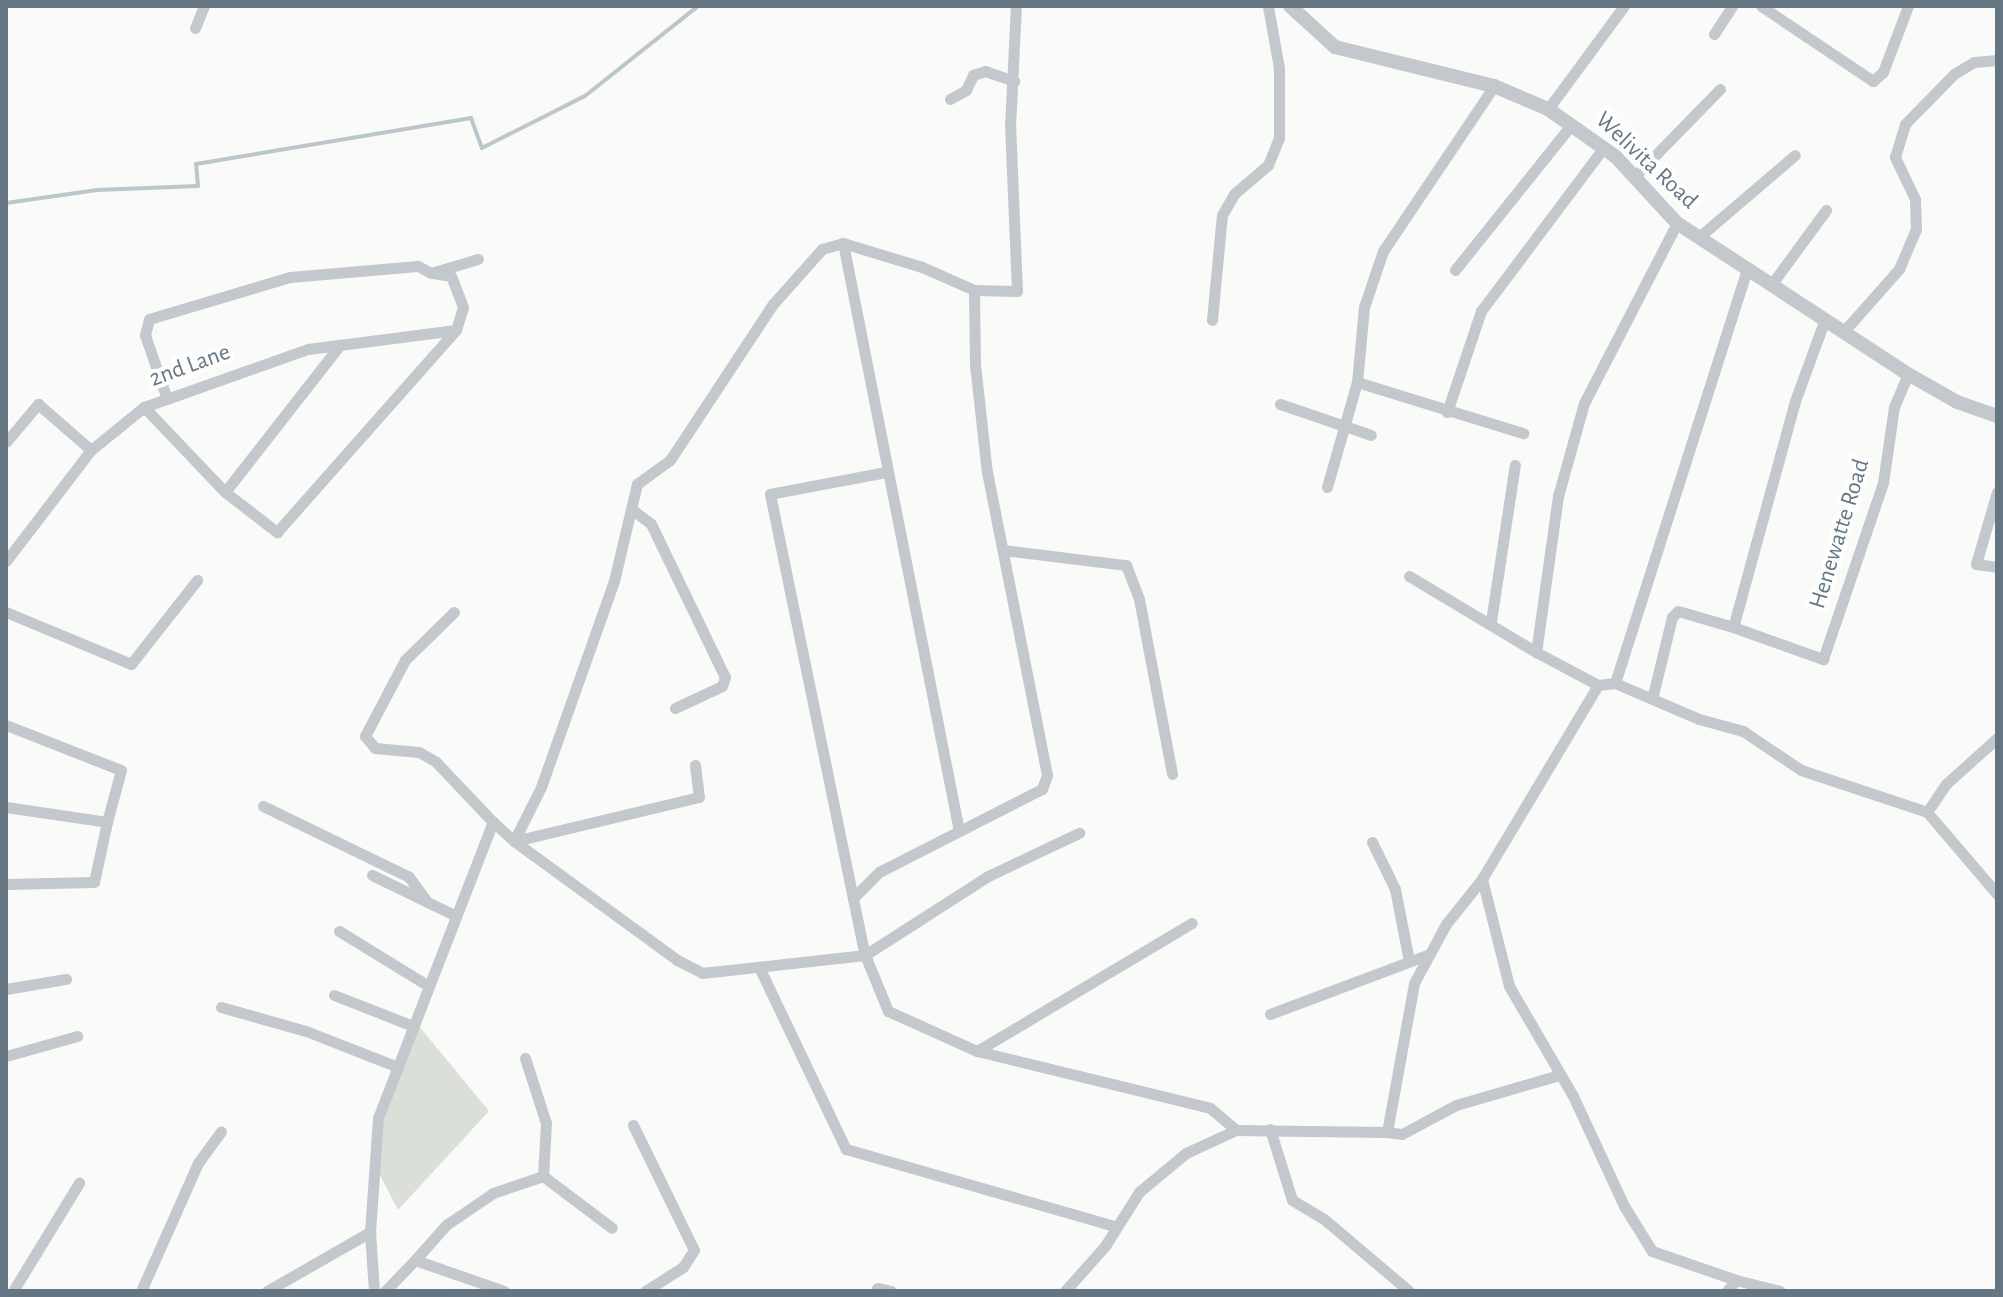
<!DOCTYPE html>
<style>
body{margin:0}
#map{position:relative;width:2003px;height:1297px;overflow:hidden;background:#fafaf8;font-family:"Alegreya Sans",sans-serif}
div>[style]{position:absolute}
.green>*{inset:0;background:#dadfd7}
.stream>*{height:4px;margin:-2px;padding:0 2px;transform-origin:2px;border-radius:2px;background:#bbc7cb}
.minor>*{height:11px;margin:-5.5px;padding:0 5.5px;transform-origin:5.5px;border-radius:5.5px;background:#c3c8cc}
.tertiary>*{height:14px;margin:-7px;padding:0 7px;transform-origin:7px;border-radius:7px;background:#c3c8cc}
span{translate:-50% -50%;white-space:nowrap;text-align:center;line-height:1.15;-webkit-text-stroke:8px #fff;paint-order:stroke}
.street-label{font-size:24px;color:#657683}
.frame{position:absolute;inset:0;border:8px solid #657683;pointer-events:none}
</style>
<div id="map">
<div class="green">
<i style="clip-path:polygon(418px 1025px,489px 1111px,398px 1210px,377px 1169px,384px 1119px)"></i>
</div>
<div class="stream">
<i style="left:6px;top:203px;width:92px;rotate:-8.1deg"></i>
<i style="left:97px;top:190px;width:101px;rotate:-2.3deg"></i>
<i style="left:198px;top:186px;width:22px;rotate:-95deg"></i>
<i style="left:196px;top:164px;width:279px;rotate:-9.5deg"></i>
<i style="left:471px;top:118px;width:32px;rotate:70deg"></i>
<i style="left:482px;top:148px;width:115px;rotate:-26.8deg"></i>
<i style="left:585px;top:96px;width:144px;rotate:-38.5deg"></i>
</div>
<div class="minor">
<i style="left:1761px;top:6px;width:135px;rotate:33.8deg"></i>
<i style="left:1873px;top:81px;width:13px;rotate:-42deg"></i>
<i style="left:1883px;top:72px;width:71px;rotate:-69.3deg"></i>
<i style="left:195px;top:28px;width:24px;rotate:-68deg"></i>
<i style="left:1714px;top:34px;width:33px;rotate:-57deg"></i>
<i style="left:1494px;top:86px;width:199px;rotate:123.9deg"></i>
<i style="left:1383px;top:251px;width:59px;rotate:108.7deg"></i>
<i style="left:1364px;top:307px;width:75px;rotate:95.3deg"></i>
<i style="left:1357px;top:382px;width:174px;rotate:17.1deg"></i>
<i style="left:950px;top:99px;width:18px;rotate:-29deg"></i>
<i style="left:966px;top:90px;width:17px;rotate:-65deg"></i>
<i style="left:973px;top:75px;width:13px;rotate:-18deg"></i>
<i style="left:985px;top:71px;width:31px;rotate:19deg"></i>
<i style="left:1548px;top:109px;width:128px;rotate:-53.6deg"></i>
<i style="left:1634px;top:177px;width:123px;rotate:-45.7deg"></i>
<i style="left:1677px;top:223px;width:203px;rotate:117.3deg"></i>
<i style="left:1584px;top:403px;width:97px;rotate:105.6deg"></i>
<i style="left:1558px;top:496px;width:158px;rotate:98deg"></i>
<i style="left:1536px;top:652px;width:70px;rotate:28deg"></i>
<i style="left:1598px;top:685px;width:17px;rotate:-7deg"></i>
<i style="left:1615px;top:683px;width:91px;rotate:23.2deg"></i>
<i style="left:1699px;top:719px;width:46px;rotate:15.3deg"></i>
<i style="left:1743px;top:731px;width:70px;rotate:33.9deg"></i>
<i style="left:1801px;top:770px;width:133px;rotate:18.4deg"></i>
<i style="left:1699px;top:237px;width:126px;rotate:-40.5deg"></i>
<i style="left:843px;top:243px;width:599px;rotate:78.84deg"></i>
<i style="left:1455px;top:270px;width:187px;rotate:-51.3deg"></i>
<i style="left:1771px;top:285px;width:93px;rotate:-53.7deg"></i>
<i style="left:1825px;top:319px;width:87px;rotate:110.1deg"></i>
<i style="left:1795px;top:401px;width:234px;rotate:105.3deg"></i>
<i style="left:1733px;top:627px;width:96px;rotate:19.6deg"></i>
<i style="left:1823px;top:659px;width:186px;rotate:-71.2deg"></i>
<i style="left:1883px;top:483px;width:77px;rotate:-81.8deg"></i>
<i style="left:1894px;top:407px;width:36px;rotate:-67deg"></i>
<i style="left:1212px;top:320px;width:105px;rotate:-84.6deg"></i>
<i style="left:1222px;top:215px;width:24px;rotate:-60deg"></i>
<i style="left:1234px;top:194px;width:45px;rotate:-40.5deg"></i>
<i style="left:1268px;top:165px;width:29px;rotate:-68deg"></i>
<i style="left:1279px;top:138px;width:70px;rotate:-90deg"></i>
<i style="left:1279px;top:68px;width:63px;rotate:-100.1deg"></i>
<i style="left:1845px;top:330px;width:81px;rotate:-48.5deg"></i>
<i style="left:1899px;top:269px;width:43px;rotate:-67deg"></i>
<i style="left:1916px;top:229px;width:30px;rotate:-92deg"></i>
<i style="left:1915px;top:199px;width:47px;rotate:-115.5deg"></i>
<i style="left:1895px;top:157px;width:34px;rotate:-73deg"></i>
<i style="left:1905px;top:124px;width:70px;rotate:-45.6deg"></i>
<i style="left:1954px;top:74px;width:23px;rotate:-31deg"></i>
<i style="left:1974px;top:62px;width:23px;rotate:-5deg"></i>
<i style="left:166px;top:396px;width:65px;rotate:-109deg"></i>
<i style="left:145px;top:335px;width:16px;rotate:-76deg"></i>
<i style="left:149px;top:319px;width:147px;rotate:-16.6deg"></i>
<i style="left:290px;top:277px;width:128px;rotate:-4.9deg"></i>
<i style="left:418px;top:266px;width:15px;rotate:28deg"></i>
<i style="left:431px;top:273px;width:49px;rotate:-16.6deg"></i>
<i style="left:1280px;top:404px;width:96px;rotate:18.8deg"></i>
<i style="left:144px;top:407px;width:117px;rotate:46.4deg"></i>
<i style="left:225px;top:492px;width:66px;rotate:37.6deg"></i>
<i style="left:277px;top:532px;width:270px;rotate:-48.5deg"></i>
<i style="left:456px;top:330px;width:24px;rotate:-73deg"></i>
<i style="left:463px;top:307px;width:33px;rotate:-111deg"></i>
<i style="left:451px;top:276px;width:20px;rotate:-171deg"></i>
<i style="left:1447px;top:412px;width:107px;rotate:-71.4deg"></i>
<i style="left:1481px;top:311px;width:205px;rotate:-53.1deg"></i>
<i style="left:6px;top:442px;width:50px;rotate:-49.9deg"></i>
<i style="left:38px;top:404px;width:70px;rotate:41deg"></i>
<i style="left:886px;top:472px;width:118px;rotate:169.3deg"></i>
<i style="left:770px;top:494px;width:471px;rotate:78.4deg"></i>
<i style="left:865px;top:955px;width:61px;rotate:67.7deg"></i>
<i style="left:888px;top:1011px;width:98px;rotate:24.2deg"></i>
<i style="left:977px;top:1051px;width:240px;rotate:13.7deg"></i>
<i style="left:1210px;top:1108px;width:34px;rotate:40deg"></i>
<i style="left:1327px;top:487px;width:109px;rotate:-74.1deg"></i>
<i style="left:225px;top:492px;width:187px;rotate:-52deg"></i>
<i style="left:1997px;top:492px;width:75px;rotate:106.3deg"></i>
<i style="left:1976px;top:564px;width:21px;rotate:8deg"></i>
<i style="left:634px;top:511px;width:21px;rotate:37deg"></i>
<i style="left:651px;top:524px;width:170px;rotate:64.2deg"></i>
<i style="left:725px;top:677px;width:9px;rotate:108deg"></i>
<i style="left:722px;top:686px;width:52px;rotate:154.9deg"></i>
<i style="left:1003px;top:550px;width:124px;rotate:7deg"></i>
<i style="left:1126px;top:565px;width:36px;rotate:69deg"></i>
<i style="left:1139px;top:599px;width:178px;rotate:79.3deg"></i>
<i style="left:6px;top:561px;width:140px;rotate:-52.6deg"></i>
<i style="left:91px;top:450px;width:68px;rotate:-39.1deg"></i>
<i style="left:144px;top:407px;width:174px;rotate:-19.5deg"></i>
<i style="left:308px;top:349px;width:149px;rotate:-7.3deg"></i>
<i style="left:1409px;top:576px;width:148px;rotate:30.9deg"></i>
<i style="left:6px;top:612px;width:135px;rotate:22.6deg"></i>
<i style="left:131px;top:664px;width:107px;rotate:-51.8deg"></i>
<i style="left:454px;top:612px;width:69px;rotate:135.6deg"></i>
<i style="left:405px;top:660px;width:86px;rotate:117.8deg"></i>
<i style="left:365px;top:736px;width:16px;rotate:50deg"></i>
<i style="left:375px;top:748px;width:44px;rotate:5.2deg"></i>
<i style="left:419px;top:752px;width:20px;rotate:30deg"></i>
<i style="left:436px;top:762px;width:83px;rotate:46.5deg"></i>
<i style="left:1491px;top:621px;width:158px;rotate:-81.3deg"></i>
<i style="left:1615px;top:683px;width:434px;rotate:-72.3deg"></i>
<i style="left:1598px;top:685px;width:226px;rotate:120.9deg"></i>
<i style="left:1482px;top:879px;width:110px;rotate:75.8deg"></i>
<i style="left:1509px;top:986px;width:127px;rotate:59.8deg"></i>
<i style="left:1573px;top:1096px;width:121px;rotate:65.1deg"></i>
<i style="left:1624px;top:1206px;width:53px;rotate:58.1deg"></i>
<i style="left:1652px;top:1251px;width:89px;rotate:19deg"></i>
<i style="left:1653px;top:695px;width:80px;rotate:-76.3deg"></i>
<i style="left:1672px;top:617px;width:8px;rotate:-45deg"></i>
<i style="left:1678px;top:611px;width:57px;rotate:16.2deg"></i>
<i style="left:6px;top:725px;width:123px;rotate:21.4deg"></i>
<i style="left:121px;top:770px;width:54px;rotate:105.1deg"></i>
<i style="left:695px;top:765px;width:32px;rotate:83deg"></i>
<i style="left:699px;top:797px;width:190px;rotate:166.6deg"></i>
<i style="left:514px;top:841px;width:202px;rotate:36.1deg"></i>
<i style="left:677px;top:960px;width:28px;rotate:27deg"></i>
<i style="left:702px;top:973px;width:164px;rotate:-6.3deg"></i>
<i style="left:865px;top:955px;width:146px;rotate:-32.7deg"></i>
<i style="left:988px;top:876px;width:101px;rotate:-25.3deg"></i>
<i style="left:263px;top:806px;width:162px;rotate:25.9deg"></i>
<i style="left:409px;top:877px;width:31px;rotate:54deg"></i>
<i style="left:6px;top:807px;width:102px;rotate:8.4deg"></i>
<i style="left:107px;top:822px;width:61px;rotate:102.2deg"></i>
<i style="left:94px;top:882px;width:88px;rotate:178.7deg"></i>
<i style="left:1927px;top:812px;width:108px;rotate:49.5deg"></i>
<i style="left:1927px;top:812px;width:34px;rotate:-56deg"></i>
<i style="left:1946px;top:784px;width:69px;rotate:-42deg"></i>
<i style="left:1372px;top:842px;width:52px;rotate:63.9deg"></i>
<i style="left:1395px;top:889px;width:73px;rotate:79deg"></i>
<i style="left:372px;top:875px;width:91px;rotate:26deg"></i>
<i style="left:853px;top:898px;width:37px;rotate:-45deg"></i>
<i style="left:879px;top:872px;width:183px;rotate:-27deg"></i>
<i style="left:1042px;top:789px;width:15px;rotate:-70deg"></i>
<i style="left:1047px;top:775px;width:308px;rotate:-101.2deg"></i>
<i style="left:987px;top:473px;width:110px;rotate:-96.3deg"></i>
<i style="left:975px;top:364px;width:74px;rotate:-90.8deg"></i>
<i style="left:339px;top:931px;width:103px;rotate:31.5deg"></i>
<i style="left:759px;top:967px;width:202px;rotate:64.5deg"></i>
<i style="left:846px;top:1149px;width:280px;rotate:16deg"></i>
<i style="left:6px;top:989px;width:61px;rotate:-9.5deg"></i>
<i style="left:334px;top:995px;width:85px;rotate:21.4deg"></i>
<i style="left:221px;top:1007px;width:88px;rotate:15.8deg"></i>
<i style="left:306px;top:1031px;width:99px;rotate:21.4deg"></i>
<i style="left:1270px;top:1014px;width:171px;rotate:-20.6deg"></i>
<i style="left:977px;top:1051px;width:250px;rotate:-30.8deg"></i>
<i style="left:6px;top:1056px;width:74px;rotate:-15.7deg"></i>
<i style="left:525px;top:1058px;width:68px;rotate:72.1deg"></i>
<i style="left:546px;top:1123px;width:53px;rotate:93.2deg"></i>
<i style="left:633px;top:1125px;width:139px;rotate:64deg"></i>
<i style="left:694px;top:1250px;width:20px;rotate:123deg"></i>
<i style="left:683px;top:1267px;width:45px;rotate:147.7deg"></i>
<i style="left:1270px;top:1129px;width:74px;rotate:72.8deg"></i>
<i style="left:1292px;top:1200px;width:37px;rotate:31deg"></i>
<i style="left:1324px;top:1219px;width:111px;rotate:40.3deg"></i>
<i style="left:1387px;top:1132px;width:15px;rotate:8deg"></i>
<i style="left:1402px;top:1134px;width:61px;rotate:-28.2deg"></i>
<i style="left:1456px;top:1105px;width:107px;rotate:-16.2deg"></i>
<i style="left:415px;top:1260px;width:47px;rotate:-48.5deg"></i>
<i style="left:446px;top:1225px;width:57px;rotate:-34.2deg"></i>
<i style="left:493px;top:1193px;width:53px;rotate:-18.8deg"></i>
<i style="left:543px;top:1176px;width:86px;rotate:37deg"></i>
<i style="left:877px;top:1288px;width:14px;rotate:12deg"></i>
<i style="left:13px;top:1291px;width:127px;rotate:-58.6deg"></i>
<i style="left:141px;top:1291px;width:140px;rotate:-66deg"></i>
<i style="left:198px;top:1163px;width:39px;rotate:-54deg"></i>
<i style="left:267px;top:1291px;width:119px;rotate:-29.8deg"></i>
<i style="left:374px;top:1291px;width:59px;rotate:-93.9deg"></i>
<i style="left:370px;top:1232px;width:114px;rotate:-86deg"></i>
<i style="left:378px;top:1118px;width:318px;rotate:-68.8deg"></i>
<i style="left:493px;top:822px;width:28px;rotate:42deg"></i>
<i style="left:514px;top:841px;width:60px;rotate:-63.4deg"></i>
<i style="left:541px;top:787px;width:219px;rotate:-70.5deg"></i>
<i style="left:614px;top:581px;width:100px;rotate:-76.7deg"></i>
<i style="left:637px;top:484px;width:41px;rotate:-36deg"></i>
<i style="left:670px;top:460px;width:187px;rotate:-56.6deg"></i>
<i style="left:773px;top:304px;width:74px;rotate:-48.3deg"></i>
<i style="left:822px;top:249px;width:22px;rotate:-16deg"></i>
<i style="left:843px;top:243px;width:83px;rotate:16.9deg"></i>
<i style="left:922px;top:267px;width:57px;rotate:23.9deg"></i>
<i style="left:974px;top:290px;width:43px;rotate:1.3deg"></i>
<i style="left:1017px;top:291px;width:164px;rotate:-92.4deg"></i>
<i style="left:1010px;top:127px;width:121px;rotate:-87.2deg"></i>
<i style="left:385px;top:1291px;width:43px;rotate:-45.9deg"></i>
<i style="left:415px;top:1260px;width:94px;rotate:19.2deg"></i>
<i style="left:1065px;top:1291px;width:60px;rotate:-48.4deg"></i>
<i style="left:1105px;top:1246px;width:64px;rotate:-57.8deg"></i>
<i style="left:1139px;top:1192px;width:61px;rotate:-39.7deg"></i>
<i style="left:1186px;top:1153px;width:55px;rotate:-24.7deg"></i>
<i style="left:1236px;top:1130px;width:151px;rotate:0.8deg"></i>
<i style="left:1387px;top:1132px;width:151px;rotate:-79.7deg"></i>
<i style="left:1414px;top:983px;width:67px;rotate:-61.5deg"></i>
<i style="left:1446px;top:924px;width:58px;rotate:-51.3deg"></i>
<i style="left:1727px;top:1291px;width:14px;rotate:-51deg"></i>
<i style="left:1736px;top:1280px;width:45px;rotate:14deg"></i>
</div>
<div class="tertiary">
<i style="left:1290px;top:6px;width:61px;rotate:42.3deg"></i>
<i style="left:1335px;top:47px;width:164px;rotate:13.8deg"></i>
<i style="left:1494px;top:86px;width:59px;rotate:23.1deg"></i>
<i style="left:1548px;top:109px;width:83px;rotate:35.2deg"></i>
<i style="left:1616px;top:157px;width:90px;rotate:47.3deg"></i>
<i style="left:1677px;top:223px;width:276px;rotate:33.2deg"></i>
<i style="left:1908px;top:374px;width:56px;rotate:29.7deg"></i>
<i style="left:1957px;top:402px;width:42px;rotate:19.3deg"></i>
</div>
<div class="street-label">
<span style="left:1646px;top:161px;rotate:43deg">Welivita Road</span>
<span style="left:190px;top:366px;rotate:-20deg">2nd Lane</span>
<span style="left:1840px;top:534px;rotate:-73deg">Henewatte Road</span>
</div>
<div class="frame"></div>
</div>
